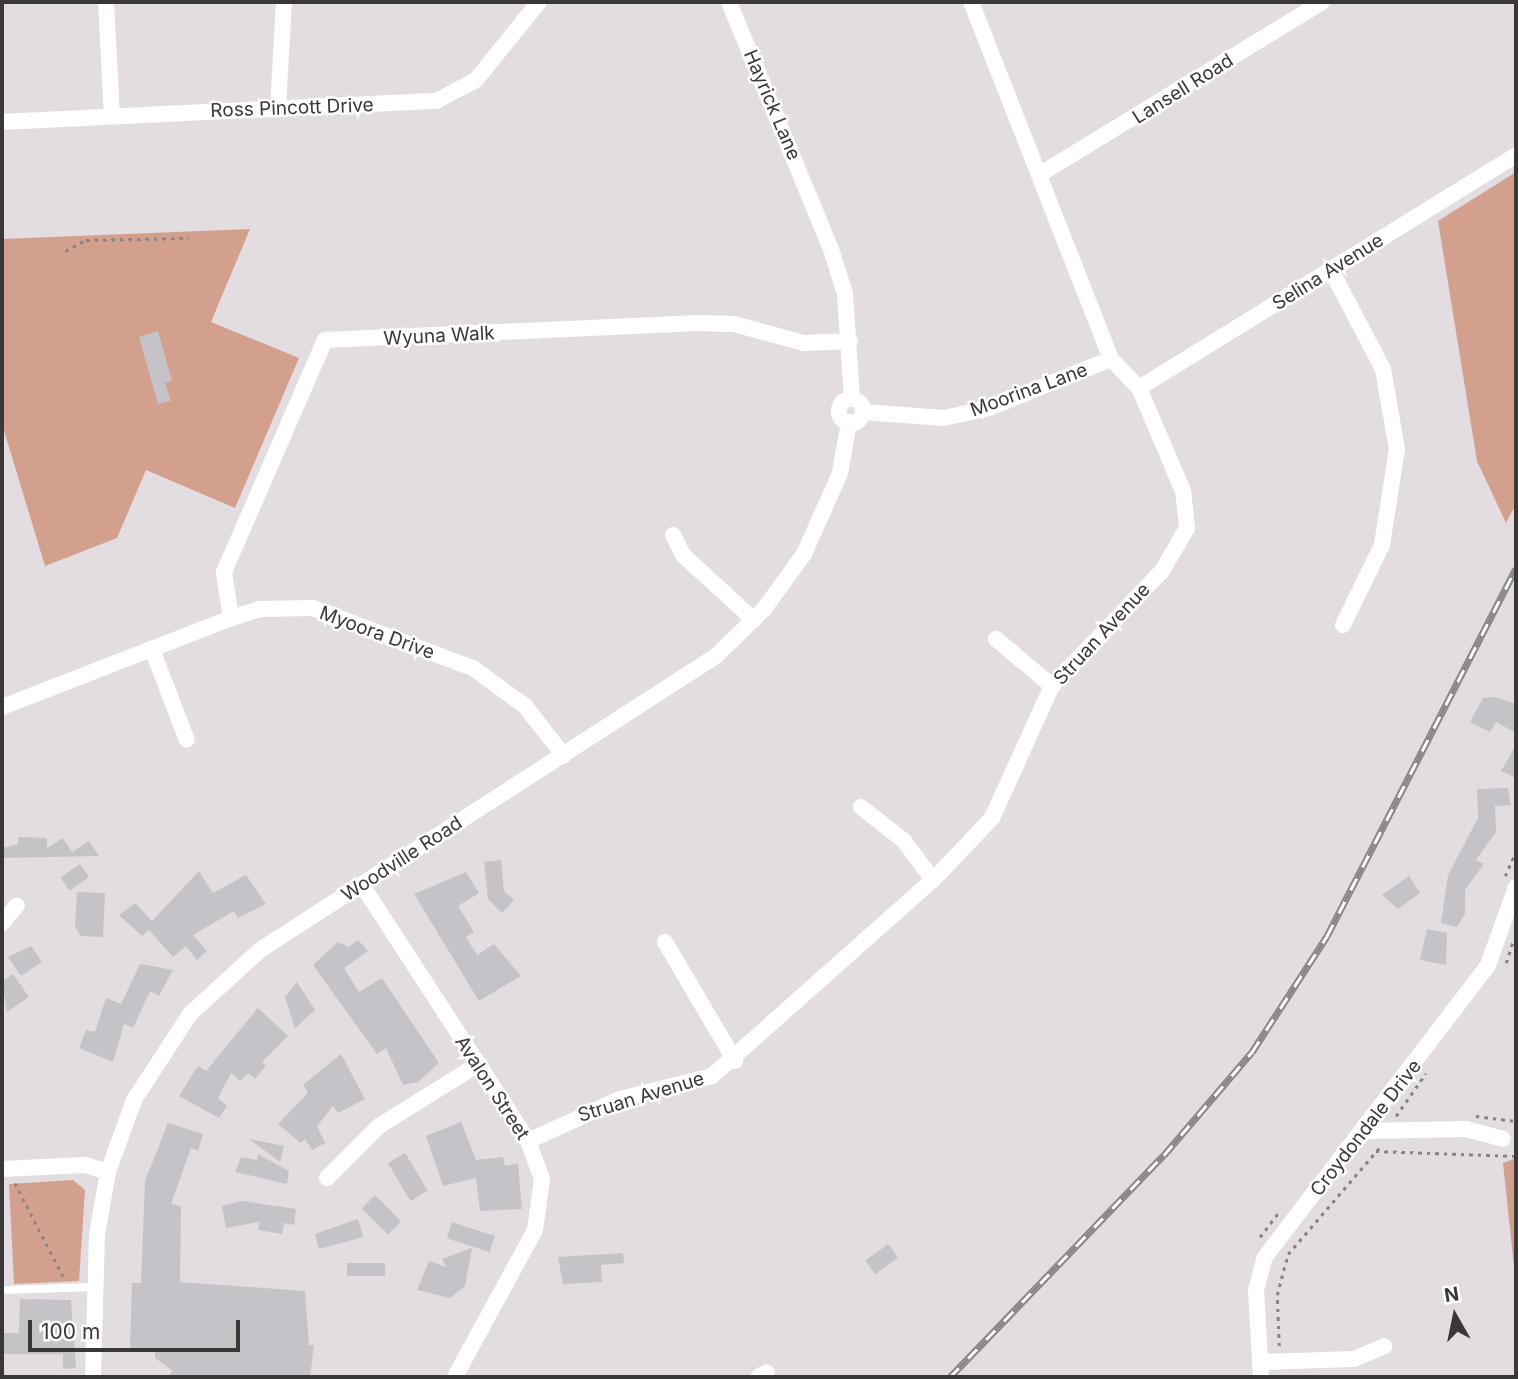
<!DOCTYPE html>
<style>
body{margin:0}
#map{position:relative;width:1518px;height:1379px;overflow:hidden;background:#e3dde1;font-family:Inter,sans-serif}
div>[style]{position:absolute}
.green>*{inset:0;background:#d3a08d}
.building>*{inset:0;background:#c5c2c8;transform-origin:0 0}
.path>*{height:2.5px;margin-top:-1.25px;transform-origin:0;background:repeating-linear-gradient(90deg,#888386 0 3.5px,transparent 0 8.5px)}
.lane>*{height:8px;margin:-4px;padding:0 4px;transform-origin:4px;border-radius:4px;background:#fff}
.street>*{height:16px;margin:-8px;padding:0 8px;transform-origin:8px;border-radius:8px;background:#fff}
.street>.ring{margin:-8px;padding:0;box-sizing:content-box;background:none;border:16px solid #fff;border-radius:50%}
.rail>*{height:7px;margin-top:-3.5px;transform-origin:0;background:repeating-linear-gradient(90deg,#fff 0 13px,#8a8588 0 26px);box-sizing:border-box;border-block:2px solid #8a8588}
span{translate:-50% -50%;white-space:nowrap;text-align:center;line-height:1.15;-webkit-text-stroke:5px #fff;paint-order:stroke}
.street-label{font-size:19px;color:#3a3739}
.frame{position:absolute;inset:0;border:4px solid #3a3739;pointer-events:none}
.north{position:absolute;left:1420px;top:1281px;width:70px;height:70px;-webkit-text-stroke:5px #fff;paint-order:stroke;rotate:351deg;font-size:19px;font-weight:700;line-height:28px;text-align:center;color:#3a3739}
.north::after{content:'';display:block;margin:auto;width:24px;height:32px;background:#3a3739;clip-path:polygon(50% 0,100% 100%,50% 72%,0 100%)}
.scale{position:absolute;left:28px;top:1320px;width:212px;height:32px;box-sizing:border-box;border:4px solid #3a3739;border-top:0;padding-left:9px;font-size:21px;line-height:24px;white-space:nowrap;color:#3a3739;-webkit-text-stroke:5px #fff;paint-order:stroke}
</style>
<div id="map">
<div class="green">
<i style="clip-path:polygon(1516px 172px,1516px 504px,1506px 523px,1477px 461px,1438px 221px)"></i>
<i style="clip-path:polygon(250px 229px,211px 322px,299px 358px,235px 508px,146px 470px,117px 538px,45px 566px,2px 424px,2px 239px)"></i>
<i style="clip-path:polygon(1516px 1158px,1516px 1286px,1503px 1163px)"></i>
<i style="clip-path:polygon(73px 1180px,85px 1190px,79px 1281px,14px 1284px,9px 1184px)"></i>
</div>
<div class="building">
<i style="clip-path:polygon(158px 331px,172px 381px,165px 383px,171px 401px,158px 404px,139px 337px)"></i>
<i style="clip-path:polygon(1495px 697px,1516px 704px,1516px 733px,1496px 722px,1490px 732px,1470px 722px,1483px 698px)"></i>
<i style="clip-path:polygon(1516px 745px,1516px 778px,1501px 771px)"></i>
<i style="clip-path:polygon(1508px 788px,1511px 805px,1495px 806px,1496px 832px,1476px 860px,1484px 864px,1465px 890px,1465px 914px,1457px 927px,1441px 923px,1448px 875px,1478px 818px,1477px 789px)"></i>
<i style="clip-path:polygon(18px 837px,47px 838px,47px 848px,63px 838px,72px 852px,89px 841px,99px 856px,2px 858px,2px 848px,18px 844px)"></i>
<i style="clip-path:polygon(501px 860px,504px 891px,514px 900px,502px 913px,488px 899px,484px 862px)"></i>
<i style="left:80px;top:864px;width:16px;height:24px;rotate:55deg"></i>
<i style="clip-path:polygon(199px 871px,213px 893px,246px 875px,266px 904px,238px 918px,234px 911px,193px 935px,207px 951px,197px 960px,186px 946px,173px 957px,149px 930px,142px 936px,119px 915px,135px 903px,152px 921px)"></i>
<i style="clip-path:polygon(466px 872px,479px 893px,458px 906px,474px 932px,466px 937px,477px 955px,494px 944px,521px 976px,479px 1001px,414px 894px)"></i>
<i style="clip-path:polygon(1409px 876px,1420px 893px,1398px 909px,1382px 895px)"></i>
<i style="clip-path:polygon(77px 892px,105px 893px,103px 937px,81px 936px,75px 927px)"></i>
<i style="clip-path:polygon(1427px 929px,1447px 933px,1446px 965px,1420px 960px)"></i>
<i style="clip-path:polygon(358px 940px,368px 951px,344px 968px,359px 992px,382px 978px,439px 1063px,418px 1082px,403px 1085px,386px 1048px,377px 1054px,313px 965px,338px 942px,348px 947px)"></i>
<i style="clip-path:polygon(31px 946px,42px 962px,21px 976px,8px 957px)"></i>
<i style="clip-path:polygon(140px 964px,173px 970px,159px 996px,150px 991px,133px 1028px,124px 1024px,113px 1062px,79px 1048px,86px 1030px,95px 1032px,106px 998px,121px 1004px)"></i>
<i style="clip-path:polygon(13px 974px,29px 997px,7px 1012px,2px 982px)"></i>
<i style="clip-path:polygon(297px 982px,315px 1010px,295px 1028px,285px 997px)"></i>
<i style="clip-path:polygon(258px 1008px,288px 1036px,262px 1062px,266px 1066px,255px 1079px,248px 1073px,240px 1081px,231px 1073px,218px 1098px,227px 1106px,219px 1118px,179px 1096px,198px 1066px,206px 1071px)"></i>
<i style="clip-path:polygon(341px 1054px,365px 1099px,338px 1113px,333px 1106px,317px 1126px,325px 1143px,312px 1150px,305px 1139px,301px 1143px,278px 1124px,308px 1093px,303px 1085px)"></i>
<i style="clip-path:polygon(461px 1122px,476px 1160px,503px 1157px,505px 1166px,518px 1163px,522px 1209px,480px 1211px,476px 1178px,443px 1186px,426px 1136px)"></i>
<i style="clip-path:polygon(168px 1123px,203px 1134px,198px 1151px,191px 1148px,171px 1204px,181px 1206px,180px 1282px,305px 1291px,309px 1345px,314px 1345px,310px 1377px,166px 1377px,173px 1371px,155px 1358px,155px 1350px,130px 1349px,132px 1283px,141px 1283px,145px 1181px)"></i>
<i style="clip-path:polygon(249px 1139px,284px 1146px,280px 1162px)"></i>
<i style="left:405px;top:1153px;width:44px;height:20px;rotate:59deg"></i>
<i style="clip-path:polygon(258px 1154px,289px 1171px,287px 1184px,235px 1172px,241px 1157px,257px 1160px)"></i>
<i style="left:375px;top:1195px;width:37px;height:19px;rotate:45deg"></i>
<i style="clip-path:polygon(242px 1201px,296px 1209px,294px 1225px,284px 1223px,282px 1234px,258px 1230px,259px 1222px,226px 1228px,222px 1206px)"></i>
<i style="clip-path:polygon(358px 1219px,363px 1237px,319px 1249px,315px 1234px)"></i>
<i style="left:452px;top:1222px;width:45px;height:17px;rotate:18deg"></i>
<i style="left:888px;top:1244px;width:17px;height:28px;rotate:54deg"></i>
<i style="clip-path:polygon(472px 1248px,465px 1286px,450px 1298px,417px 1290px,429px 1261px,446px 1267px,442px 1259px)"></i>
<i style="clip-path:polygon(623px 1253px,624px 1263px,601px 1265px,602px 1282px,563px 1284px,558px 1257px)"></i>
<i style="left:385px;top:1263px;width:13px;height:38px;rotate:90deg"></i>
<i style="clip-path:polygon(20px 1299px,71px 1300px,76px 1368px,63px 1369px,63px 1354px,2px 1354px,2px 1333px,19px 1333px)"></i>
</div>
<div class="path">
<i style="left:65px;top:251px;width:24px;rotate:-28deg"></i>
<i style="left:86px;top:240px;width:103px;rotate:-1.1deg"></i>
<i style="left:1505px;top:876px;width:27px;rotate:-66deg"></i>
<i style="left:1506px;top:963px;width:25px;rotate:-72deg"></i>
<i style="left:1396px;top:1116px;width:52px;rotate:-55.1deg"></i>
<i style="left:1476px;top:1116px;width:40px;rotate:7.1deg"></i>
<i style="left:1376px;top:1151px;width:140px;rotate:2deg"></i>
<i style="left:15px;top:1183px;width:105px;rotate:62.7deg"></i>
<i style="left:1260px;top:1237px;width:31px;rotate:-53deg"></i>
<i style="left:1279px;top:1346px;width:51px;rotate:-92.2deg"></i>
<i style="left:1277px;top:1295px;width:42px;rotate:-75deg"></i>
<i style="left:1288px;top:1254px;width:141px;rotate:-49.3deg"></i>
</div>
<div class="lane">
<i style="left:7px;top:1290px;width:88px;rotate:-2deg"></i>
</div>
<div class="street">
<i style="left:106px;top:2px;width:114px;rotate:87deg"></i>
<i style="left:729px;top:2px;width:267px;rotate:67.6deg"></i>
<i style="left:831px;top:249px;width:47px;rotate:72.7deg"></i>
<i style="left:845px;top:294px;width:105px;rotate:86.2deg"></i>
<i style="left:278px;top:108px;width:106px;rotate:-86.8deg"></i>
<i style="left:2px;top:122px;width:435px;rotate:-2.8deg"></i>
<i style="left:436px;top:101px;width:45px;rotate:-27.7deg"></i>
<i style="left:476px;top:80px;width:100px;rotate:-51.1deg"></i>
<i style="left:1042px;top:173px;width:328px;rotate:-31.4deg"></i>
<i style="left:1331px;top:270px;width:112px;rotate:62.3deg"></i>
<i style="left:1383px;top:369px;width:81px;rotate:80.1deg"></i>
<i style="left:1397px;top:449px;width:97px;rotate:98.9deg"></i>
<i style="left:1382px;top:545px;width:89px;rotate:116deg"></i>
<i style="left:1139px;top:388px;width:443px;rotate:-31.7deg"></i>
<i class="ring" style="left:839px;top:399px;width:8px;height:8px"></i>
<i style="left:863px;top:412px;width:81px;rotate:4.2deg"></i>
<i style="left:944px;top:418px;width:46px;rotate:-12.5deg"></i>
<i style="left:989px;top:408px;width:131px;rotate:-21.9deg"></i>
<i style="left:673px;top:535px;width:22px;rotate:63deg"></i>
<i style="left:683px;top:555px;width:96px;rotate:42.5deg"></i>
<i style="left:231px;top:618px;width:47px;rotate:-98.7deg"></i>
<i style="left:224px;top:572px;width:253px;rotate:-66.5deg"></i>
<i style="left:325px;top:340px;width:369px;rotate:-2.6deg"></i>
<i style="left:694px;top:323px;width:40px;rotate:1.4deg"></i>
<i style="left:734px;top:324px;width:73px;rotate:15.2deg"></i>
<i style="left:804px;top:343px;width:46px;rotate:-2.5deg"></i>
<i style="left:996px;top:639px;width:73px;rotate:40deg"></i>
<i style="left:152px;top:649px;width:97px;rotate:69deg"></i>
<i style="left:2px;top:707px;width:246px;rotate:-21.2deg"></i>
<i style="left:231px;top:618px;width:30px;rotate:-17deg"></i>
<i style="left:260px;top:609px;width:53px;rotate:-1.1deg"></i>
<i style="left:313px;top:608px;width:171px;rotate:20.6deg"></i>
<i style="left:473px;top:668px;width:64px;rotate:36.2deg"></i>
<i style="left:525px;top:706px;width:63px;rotate:52deg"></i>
<i style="left:861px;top:807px;width:55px;rotate:38.3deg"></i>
<i style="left:904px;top:841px;width:49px;rotate:53.4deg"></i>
<i style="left:362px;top:885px;width:305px;rotate:57deg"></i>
<i style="left:528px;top:1141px;width:40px;rotate:69.8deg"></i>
<i style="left:542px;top:1179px;width:51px;rotate:97.8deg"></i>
<i style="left:535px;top:1230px;width:167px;rotate:118.6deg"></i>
<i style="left:2px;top:923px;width:23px;rotate:-50deg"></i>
<i style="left:665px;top:942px;width:138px;rotate:59.5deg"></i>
<i style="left:1367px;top:1131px;width:99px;rotate:-1.2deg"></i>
<i style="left:1466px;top:1129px;width:38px;rotate:15deg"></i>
<i style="left:528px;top:1141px;width:101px;rotate:-24.5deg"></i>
<i style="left:620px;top:1099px;width:95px;rotate:-14deg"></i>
<i style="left:712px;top:1076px;width:295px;rotate:-41.6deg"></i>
<i style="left:933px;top:880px;width:86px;rotate:-46.4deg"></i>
<i style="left:992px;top:818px;width:145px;rotate:-65.6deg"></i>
<i style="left:1052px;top:686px;width:159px;rotate:-46.3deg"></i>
<i style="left:1162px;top:571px;width:50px;rotate:-59.8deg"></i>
<i style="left:1187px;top:528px;width:37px;rotate:-96deg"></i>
<i style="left:1183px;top:491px;width:112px;rotate:-113.1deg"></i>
<i style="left:1139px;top:388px;width:40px;rotate:-134deg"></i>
<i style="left:1111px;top:359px;width:383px;rotate:-111.4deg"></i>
<i style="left:2px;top:1169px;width:83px;rotate:-2.8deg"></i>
<i style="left:85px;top:1165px;width:24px;rotate:17deg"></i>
<i style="left:327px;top:1178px;width:74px;rotate:-45deg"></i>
<i style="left:379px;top:1126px;width:115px;rotate:-31.9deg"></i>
<i style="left:1260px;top:1362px;width:94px;rotate:-1.8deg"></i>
<i style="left:1354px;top:1359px;width:33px;rotate:-23deg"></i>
<i style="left:93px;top:1377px;width:143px;rotate:-88.4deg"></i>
<i style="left:97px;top:1234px;width:63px;rotate:-79.9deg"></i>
<i style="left:108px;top:1172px;width:77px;rotate:-70.1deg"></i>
<i style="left:134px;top:1100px;width:103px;rotate:-56.9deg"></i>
<i style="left:190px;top:1014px;width:95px;rotate:-42.4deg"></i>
<i style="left:260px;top:950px;width:543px;rotate:-32.81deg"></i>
<i style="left:716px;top:656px;width:67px;rotate:-44.4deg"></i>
<i style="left:764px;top:609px;width:68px;rotate:-54deg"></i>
<i style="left:804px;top:554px;width:89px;rotate:-66deg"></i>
<i style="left:840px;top:473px;width:52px;rotate:-80deg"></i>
<i style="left:758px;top:1377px;width:10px;rotate:-29deg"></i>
<i style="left:1261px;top:1377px;width:87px;rotate:-93.3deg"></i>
<i style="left:1256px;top:1290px;width:34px;rotate:-75deg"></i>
<i style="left:1265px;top:1257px;width:367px;rotate:-52.6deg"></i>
<i style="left:1488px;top:965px;width:83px;rotate:-70.3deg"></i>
</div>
<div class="rail">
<i style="left:950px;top:1377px;width:308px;rotate:-46.1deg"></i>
<i style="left:1164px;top:1155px;width:135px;rotate:-49.5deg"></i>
<i style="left:1252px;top:1052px;width:138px;rotate:-57.1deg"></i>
<i style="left:1327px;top:936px;width:413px;rotate:-62.8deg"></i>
</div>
<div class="street-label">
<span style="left:1183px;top:89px;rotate:-32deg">Lansell Road</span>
<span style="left:772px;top:105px;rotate:67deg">Hayrick Lane</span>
<span style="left:292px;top:108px;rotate:-2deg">Ross Pincott Drive</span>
<span style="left:1328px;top:272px;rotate:-32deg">Selina Avenue</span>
<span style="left:439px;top:336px;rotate:-3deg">Wyuna Walk</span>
<span style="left:1029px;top:390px;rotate:-20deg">Moorina Lane</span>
<span style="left:377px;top:633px;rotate:20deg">Myoora Drive</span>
<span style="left:1102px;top:634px;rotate:-47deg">Struan Avenue</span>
<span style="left:402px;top:859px;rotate:-33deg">Woodville Road</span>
<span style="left:492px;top:1088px;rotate:57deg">Avalon Street</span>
<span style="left:641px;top:1097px;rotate:-17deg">Struan Avenue</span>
<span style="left:1366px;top:1128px;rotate:-52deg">Croydondale Drive</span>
</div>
<div class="frame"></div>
<div class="north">N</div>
<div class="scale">100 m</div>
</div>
